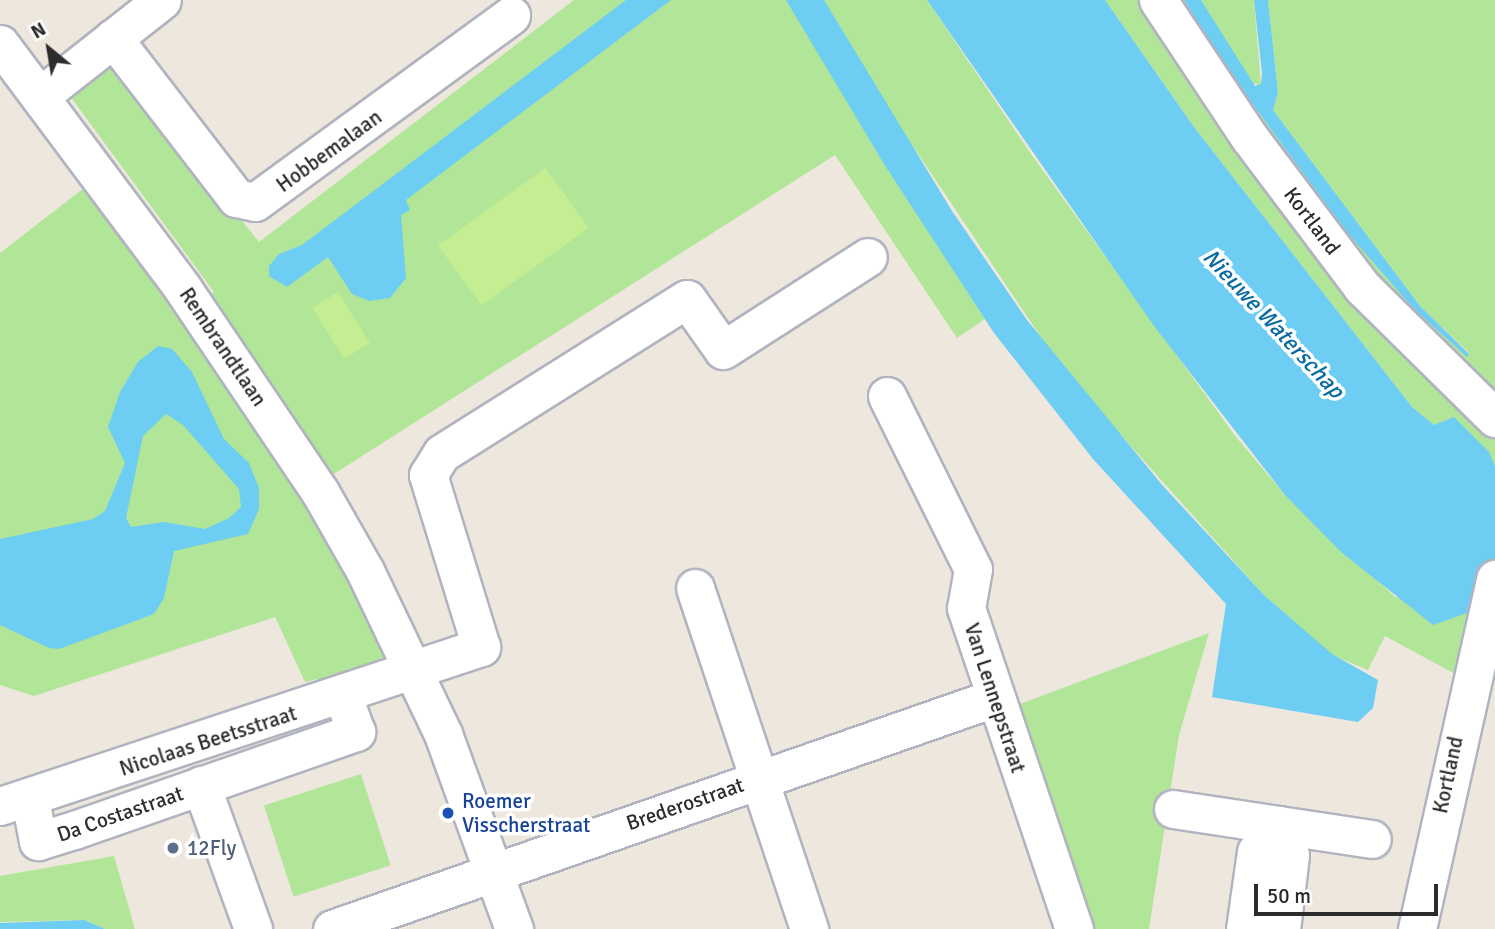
<!DOCTYPE html>
<style>
body{margin:0}
#map{position:relative;width:1495px;height:929px;overflow:hidden;background:#eee7dd;font-family:Signika,sans-serif}
div>[style]{position:absolute}
.green>*{inset:0;background:#b1e698;transform-origin:0 0}
.pitch>*{inset:0;background:#c5ee93;transform-origin:0 0}
.water>*{inset:0;background:#6dcdf3}
.roads{filter:drop-shadow(2px 0 #b1b3c0) drop-shadow(-2px 0 #b1b3c0) drop-shadow(0 2px #b1b3c0) drop-shadow(0 -2px #b1b3c0)}
.minor>*{height:37px;margin:-18.5px;padding:0 18.5px;transform-origin:18.5px;border-radius:18.5px;background:#fff}
.dots>*{width:19px;height:19px;translate:-50% -50%;box-sizing:border-box;border:4px solid #fff;border-radius:50%}
span{translate:-50% -50%;white-space:nowrap;text-align:center;line-height:1.15;-webkit-text-stroke:7px #fff;paint-order:stroke}
.street-label{font-size:21px;color:#2c2c2c}
.transit-label{font-size:21px;color:#164399}
.left{translate:0 -50%;text-align:left}
.service-label{font-size:21px;color:#4e5e75}
.water-label{font-size:23px;color:#086aa3;font-style:italic}
.north{position:absolute;left:14px;top:14px;width:70px;height:70px;-webkit-text-stroke:5px #fff;paint-order:stroke;rotate:330deg;font-size:19px;font-weight:700;line-height:28px;text-align:center;color:#2c2c2c}
.north::after{content:'';display:block;margin:auto;width:24px;height:32px;background:#2c2c2c;clip-path:polygon(50% 0,100% 100%,50% 72%,0 100%)}
.scale{position:absolute;left:1254px;top:884px;width:184px;height:32px;box-sizing:border-box;border:4px solid #2c2c2c;border-top:0;padding-left:9px;font-size:21px;line-height:24px;white-space:nowrap;color:#2c2c2c;-webkit-text-stroke:5px #fff;paint-order:stroke}
</style>
<div id="map">
<div class="green">
<i style="clip-path:polygon(574px 0,927px 0,1031px 154px,1236px 437px,1285px 495px,1395px 597px,1470px 612px,1455px 674px,1385px 636px,1368px 670px,1332px 655px,1264px 595px,1063px 370px,892px 115px,866px 134px,985px 319px,957px 338px,835px 155px,304px 493px,398px 657px,319px 685px,317px 679px,305px 682px,275px 617px,34px 696px,0 685px,0 253px,84px 188px,184px 317px,214px 292px,70px 96px,101px 59px,120px 67px,259px 242px)"></i>
<i style="clip-path:polygon(1105px 0,1147px 0,1459px 406px,1495px 437px,1495px 466px,1480px 445px,1434px 425px,1412px 407px,1194px 127px)"></i>
<i style="clip-path:polygon(1166px 0,1184px 0,1226px 68px,1345px 230px,1467px 357px,1469px 353px,1420px 306px,1273px 110px,1278px 92px,1268px 0,1495px 0,1495px 396px,1387px 301px)"></i>
<i style="clip-path:polygon(1201px 0,1254px 0,1261px 85px,1250px 83px)"></i>
<i style="clip-path:polygon(1209px 633px,1179px 735px,1149px 929px,1092px 929px,1020px 704px)"></i>
<i style="left:361px;top:774px;width:96px;height:102px;rotate:72deg"></i>
<i style="clip-path:polygon(114px 856px,135px 929px,105px 929px,84px 920px,0 922px,0 876px)"></i>
</div>
<div class="pitch">
<i style="left:545px;top:168px;width:74px;height:132px;rotate:54deg"></i>
<i style="left:338px;top:292px;width:60px;height:30px;rotate:58deg"></i>
</div>
<div class="water">
<i style="clip-path:polygon(626px 0,671px 0,406px 200px,410px 210px,401px 215px,406px 278px,390px 298px,369px 301px,352px 294px,328px 257px,287px 287px,269px 276px,269px 266px,279px 254px,302px 245px)"></i>
<i style="clip-path:polygon(786px 0,824px 0,952px 211px,1027px 320px,1163px 486px,1264px 595px,1332px 654px,1378px 680px,1373px 708px,1358px 722px,1212px 697px,1226px 604px,1093px 459px,994px 333px,884px 164px)"></i>
<i style="clip-path:polygon(927px 0,1105px 0,1194px 127px,1412px 407px,1434px 425px,1454px 417px,1489px 452px,1495px 466px,1495px 614px,1470px 612px,1433px 625px,1341px 552px,1285px 495px,1154px 326px)"></i>
<i style="clip-path:polygon(1184px 0,1201px 0,1255px 86px,1261px 84px,1262px 73px,1254px 0,1268px 0,1278px 92px,1273px 110px,1420px 306px,1469px 354px,1467px 357px,1413px 308px,1345px 230px,1226px 68px)"></i>
<i style="clip-path:polygon(evenodd,158px 346px,172px 349px,192px 372px,224px 439px,249px 463px,259px 488px,259px 509px,248px 534px,174px 551px,164px 598px,154px 614px,59px 649px,49px 648px,0 625px,0 539px,93px 519px,105px 511px,125px 463px,108px 427px,120px 392px,138px 362px,158px 346px,166px 414px,183px 425px,239px 489px,241px 507px,229px 518px,205px 529px,164px 522px,131px 527px,126px 518px,143px 436px,166px 414px)"></i>
<i style="clip-path:polygon(84px 920px,105px 929px,0 929px,0 923px)"></i>
</div>
<div class="roads">
<div class="minor">
<i style="left:1158px;top:0;width:164px;rotate:56.4deg"></i>
<i style="left:1249px;top:137px;width:188px;rotate:53deg"></i>
<i style="left:1362px;top:287px;width:187px;rotate:44.6deg"></i>
<i style="left:113px;top:38px;width:202px;rotate:52.4deg"></i>
<i style="left:236px;top:198px;width:19px;rotate:12deg"></i>
<i style="left:255px;top:202px;width:317px;rotate:-36.1deg"></i>
<i style="left:0;top:44px;width:306px;rotate:53.2deg"></i>
<i style="left:183px;top:289px;width:245px;rotate:56deg"></i>
<i style="left:320px;top:492px;width:91px;rotate:60.3deg"></i>
<i style="left:365px;top:571px;width:181px;rotate:64.4deg"></i>
<i style="left:443px;top:734px;width:208px;rotate:70deg"></i>
<i style="left:40px;top:96px;width:155px;rotate:-38.2deg"></i>
<i style="left:887px;top:396px;width:193px;rotate:63.6deg"></i>
<i style="left:973px;top:569px;width:40px;rotate:100deg"></i>
<i style="left:966px;top:608px;width:339px;rotate:71.4deg"></i>
<i style="left:695px;top:588px;width:360px;rotate:71.5deg"></i>
<i style="left:201px;top:785px;width:153px;rotate:70.1deg"></i>
<i style="left:30px;top:799px;width:43px;rotate:79.2deg"></i>
<i style="left:38px;top:841px;width:38px;rotate:-17deg"></i>
<i style="left:74px;top:830px;width:299px;rotate:-19.2deg"></i>
<i style="left:356px;top:732px;width:38px;rotate:-110deg"></i>
<i style="left:0;top:806px;width:507px;rotate:-18.29deg"></i>
<i style="left:481px;top:647px;width:180px;rotate:-107.1deg"></i>
<i style="left:428px;top:475px;width:26px;rotate:-58deg"></i>
<i style="left:442px;top:453px;width:289px;rotate:-32.2deg"></i>
<i style="left:687px;top:299px;width:62px;rotate:54.8deg"></i>
<i style="left:723px;top:350px;width:172px;rotate:-32.7deg"></i>
<i style="left:1173px;top:809px;width:201px;rotate:8.6deg"></i>
<i style="left:332px;top:929px;width:701px;rotate:-19.24deg"></i>
<i style="left:1245px;top:929px;width:78px;rotate:-81.9deg"></i>
<i style="left:1256px;top:852px;width:35px;rotate:-50deg"></i>
<i style="left:1279px;top:825px;width:32px;rotate:70deg"></i>
<i style="left:1290px;top:855px;width:75px;rotate:96.9deg"></i>
<i style="left:1417px;top:929px;width:359px;rotate:-77.4deg"></i>
</div>
</div>
<div class="dots">
<i style="left:448px;top:813px;background:#1a4fb4"></i>
<i style="left:173px;top:848px;background:#5c6f8a"></i>
</div>
<div class="street-label">
<span style="left:329px;top:151px;rotate:-36deg">Hobbemalaan</span>
<span style="left:1312px;top:221px;rotate:53deg">Kortland</span>
<span style="left:223px;top:347px;rotate:56deg">Rembrandtlaan</span>
<span style="left:995px;top:698px;rotate:72deg">Van Lennepstraat</span>
<span style="left:208px;top:741px;rotate:-18deg">Nicolaas Beetsstraat</span>
<span style="left:1448px;top:775px;rotate:-78deg">Kortland</span>
<span style="left:685px;top:804px;rotate:-19deg">Brederostraat</span>
<span style="left:120px;top:814px;rotate:-19deg">Da Costastraat</span>
</div>
<div class="transit-label">
<span class="left" style="left:462px;top:813px">Roemer<br>Visscherstraat</span>
</div>
<div class="service-label">
<span class="left" style="left:187px;top:848px">12Fly</span>
</div>
<div class="water-label">
<span style="left:1273px;top:324px;rotate:47deg">Nieuwe Waterschap</span>
</div>
<div class="north">N</div>
<div class="scale">50 m</div>
</div>
